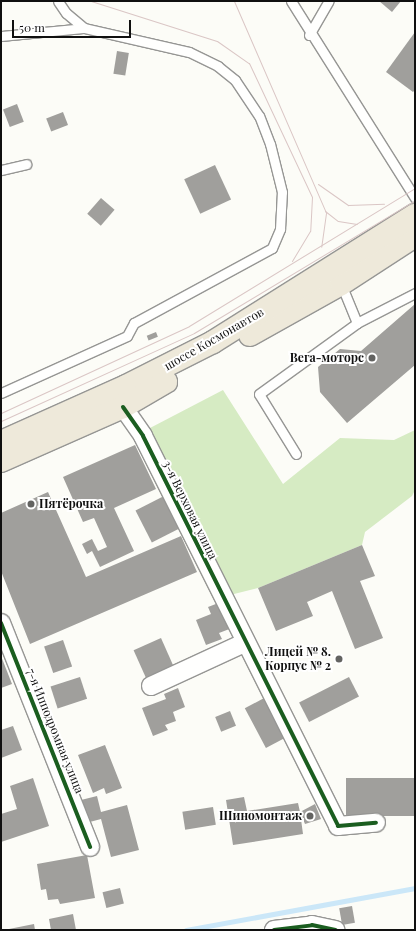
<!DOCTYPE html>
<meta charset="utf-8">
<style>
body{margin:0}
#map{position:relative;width:416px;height:931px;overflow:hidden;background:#fcfcf7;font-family:"Playfair Display",serif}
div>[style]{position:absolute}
.forest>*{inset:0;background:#d6ebc3}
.stream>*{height:5px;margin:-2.5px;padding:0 2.5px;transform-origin:2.5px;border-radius:2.5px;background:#cbe7f8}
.building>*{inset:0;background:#a09f9c;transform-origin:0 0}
.roads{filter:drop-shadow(1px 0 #969694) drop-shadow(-1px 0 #969694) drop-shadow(0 1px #969694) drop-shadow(0 -1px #969694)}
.lane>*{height:9px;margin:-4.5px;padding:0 4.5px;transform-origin:4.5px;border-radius:4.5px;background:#fffffe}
.street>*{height:18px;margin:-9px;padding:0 9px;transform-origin:9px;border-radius:9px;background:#fffffe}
.primary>*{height:22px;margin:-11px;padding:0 11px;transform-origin:11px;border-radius:11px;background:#eee9da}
.tram>*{height:1px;margin:-0.5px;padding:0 0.5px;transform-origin:0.5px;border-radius:0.5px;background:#dac6c5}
.cycleway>*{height:4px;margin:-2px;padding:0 2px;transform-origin:2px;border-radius:2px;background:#1b5e20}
.dots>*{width:11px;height:11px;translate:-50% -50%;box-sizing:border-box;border:2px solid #fff;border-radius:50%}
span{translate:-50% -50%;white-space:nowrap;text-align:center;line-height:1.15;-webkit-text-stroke:4px #fff;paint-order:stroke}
.street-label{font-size:12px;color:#101010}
.poi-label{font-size:12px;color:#101010;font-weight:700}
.right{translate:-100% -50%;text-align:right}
.left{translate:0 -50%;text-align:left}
.frame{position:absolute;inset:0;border:2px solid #101010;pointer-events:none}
.scale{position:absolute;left:12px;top:20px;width:119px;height:18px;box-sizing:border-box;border:2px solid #101010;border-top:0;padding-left:5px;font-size:12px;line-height:14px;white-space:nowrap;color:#101010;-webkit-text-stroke:3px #fff;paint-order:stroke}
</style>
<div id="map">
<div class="forest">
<i style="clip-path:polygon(223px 390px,283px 484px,340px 438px,394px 440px,415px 430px,415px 490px,412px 496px,365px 532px,362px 545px,258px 588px,230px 595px,150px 445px,150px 428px)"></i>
</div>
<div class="stream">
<i style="left:186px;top:930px;width:233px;rotate:-10.4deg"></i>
</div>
<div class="building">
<i style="clip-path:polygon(379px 1px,401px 1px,392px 12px)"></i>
<i style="clip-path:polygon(415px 32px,415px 90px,413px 92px,386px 72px)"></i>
<i style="left:117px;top:51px;width:12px;height:23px;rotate:9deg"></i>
<i style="left:17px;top:104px;width:19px;height:15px;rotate:69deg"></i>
<i style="left:63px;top:112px;width:14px;height:18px;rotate:69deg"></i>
<i style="left:215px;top:165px;width:38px;height:34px;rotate:65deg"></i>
<i style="left:101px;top:198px;width:18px;height:21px;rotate:41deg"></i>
<i style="clip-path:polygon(415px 304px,415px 365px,347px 423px,320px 392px,318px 367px,340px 349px,361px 351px)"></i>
<i style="left:156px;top:332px;width:5px;height:10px;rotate:68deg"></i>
<i style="clip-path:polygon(135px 445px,156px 489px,114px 508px,134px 551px,100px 567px,92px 551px,87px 554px,82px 544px,92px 539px,98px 551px,107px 547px,94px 518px,83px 522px,63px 477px)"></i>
<i style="clip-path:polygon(48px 492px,86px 577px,181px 536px,197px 572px,30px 644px,1px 571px,1px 513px)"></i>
<i style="left:164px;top:496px;width:36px;height:32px;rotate:63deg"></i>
<i style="clip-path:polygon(362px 545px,375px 576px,360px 581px,383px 638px,355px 649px,332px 591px,307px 602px,313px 616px,276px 631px,258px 588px)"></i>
<i style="clip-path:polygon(221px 602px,232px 628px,219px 633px,222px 639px,206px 645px,196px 620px,211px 614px,208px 607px)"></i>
<i style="left:161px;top:638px;width:30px;height:30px;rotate:66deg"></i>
<i style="left:63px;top:640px;width:28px;height:20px;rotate:71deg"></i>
<i style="clip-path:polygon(1px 656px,12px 684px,1px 688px)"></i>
<i style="left:80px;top:677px;width:23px;height:31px;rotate:72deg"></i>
<i style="left:349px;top:677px;width:22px;height:56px;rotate:63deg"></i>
<i style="clip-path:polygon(178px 688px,185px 707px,173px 712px,176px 721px,165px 725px,168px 730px,153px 736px,142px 708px,166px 699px,164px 694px)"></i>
<i style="left:266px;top:697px;width:45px;height:24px;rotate:62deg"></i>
<i style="left:230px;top:711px;width:16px;height:16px;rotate:68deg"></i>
<i style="clip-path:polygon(13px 726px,22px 750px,1px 758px,1px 730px)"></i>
<i style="clip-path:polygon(105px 745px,122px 788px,106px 794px,104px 788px,93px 793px,78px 755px)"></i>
<i style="clip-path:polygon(33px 778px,49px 826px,1px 842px,1px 814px,17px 809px,10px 786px)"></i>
<i style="left:346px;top:778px;width:69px;height:38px"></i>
<i style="clip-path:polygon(97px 796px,101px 812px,127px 805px,139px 850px,111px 857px,101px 819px,86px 823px,81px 800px)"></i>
<i style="clip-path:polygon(244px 797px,247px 811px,298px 803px,300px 812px,315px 804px,321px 819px,305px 824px,300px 812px,303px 834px,233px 845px,226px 800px)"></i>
<i style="left:213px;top:807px;width:18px;height:31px;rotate:81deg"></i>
<i style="clip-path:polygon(87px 855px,95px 898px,60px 904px,58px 899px,48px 900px,46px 889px,41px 890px,37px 864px)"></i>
<i style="left:120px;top:888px;width:16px;height:18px;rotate:76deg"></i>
<i style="left:352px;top:906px;width:17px;height:13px;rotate:80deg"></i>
<i style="clip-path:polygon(73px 914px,76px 930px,51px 930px,49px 919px)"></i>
<i style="clip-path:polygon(34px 924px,35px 930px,9px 930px,9px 929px)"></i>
</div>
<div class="roads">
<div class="lane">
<i style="left:291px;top:1px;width:233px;rotate:57.8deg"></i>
<i style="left:309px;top:35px;width:39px;rotate:-60deg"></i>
<i style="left:1px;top:36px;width:83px;rotate:-5.5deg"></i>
<i style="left:1px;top:170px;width:26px;rotate:-13deg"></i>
<i style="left:357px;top:323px;width:65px;rotate:-27.3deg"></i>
<i style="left:1px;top:393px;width:138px;rotate:-24.3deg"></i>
<i style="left:127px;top:336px;width:15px;rotate:-62deg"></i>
<i style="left:134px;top:323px;width:157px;rotate:-28.5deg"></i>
<i style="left:272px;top:248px;width:21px;rotate:-67deg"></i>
<i style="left:280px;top:229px;width:37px;rotate:-87deg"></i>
<i style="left:282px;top:192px;width:49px;rotate:-104deg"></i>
<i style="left:270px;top:144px;width:30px;rotate:-111deg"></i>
<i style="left:259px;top:116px;width:43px;rotate:-123.7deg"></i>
<i style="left:235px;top:80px;width:22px;rotate:-141deg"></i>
<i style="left:218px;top:66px;width:32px;rotate:-154deg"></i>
<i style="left:189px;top:52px;width:108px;rotate:-167.1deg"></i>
<i style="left:84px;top:28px;width:23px;rotate:-140deg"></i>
<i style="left:66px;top:13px;width:14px;rotate:-124deg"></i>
<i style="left:296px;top:454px;width:70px;rotate:-121.7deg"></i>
<i style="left:259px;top:394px;width:121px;rotate:-35.9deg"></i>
<i style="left:357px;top:323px;width:42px;rotate:-112.3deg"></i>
</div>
<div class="street">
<i style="left:123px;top:407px;width:35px;rotate:55deg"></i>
<i style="left:143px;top:436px;width:436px;rotate:63.4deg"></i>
<i style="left:338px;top:826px;width:38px;rotate:-5deg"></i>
<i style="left:1px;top:623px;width:241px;rotate:68.3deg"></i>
<i style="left:151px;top:686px;width:102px;rotate:-24.8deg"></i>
<i style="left:274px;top:930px;width:38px;rotate:-7deg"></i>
<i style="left:312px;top:925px;width:24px;rotate:12deg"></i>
</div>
<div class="primary">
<i style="left:250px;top:335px;width:104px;rotate:-29.3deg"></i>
<i style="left:341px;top:284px;width:88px;rotate:-33deg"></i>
<i style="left:1px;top:442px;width:137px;rotate:-24.1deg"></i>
<i style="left:126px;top:386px;width:97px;rotate:-26.8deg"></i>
<i style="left:213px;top:342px;width:239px;rotate:-32.2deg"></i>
<i style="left:1px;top:461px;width:133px;rotate:-23.9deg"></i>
<i style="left:123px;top:407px;width:50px;rotate:-30.2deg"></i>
</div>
</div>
<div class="tram">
<i style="left:91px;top:1px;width:132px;rotate:17.6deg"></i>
<i style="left:217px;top:41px;width:39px;rotate:35deg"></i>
<i style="left:249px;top:63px;width:148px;rotate:64.8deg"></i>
<i style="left:312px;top:197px;width:34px;rotate:93deg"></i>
<i style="left:310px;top:231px;width:35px;rotate:121deg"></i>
<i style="left:234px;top:1px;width:231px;rotate:66.5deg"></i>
<i style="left:326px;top:213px;width:34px;rotate:98deg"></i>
<i style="left:318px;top:184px;width:37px;rotate:35deg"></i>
<i style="left:348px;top:205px;width:36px;rotate:-2deg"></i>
<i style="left:325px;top:211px;width:16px;rotate:38deg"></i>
<i style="left:338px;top:221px;width:19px;rotate:9deg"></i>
<i style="left:1px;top:413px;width:207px;rotate:-24.8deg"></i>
<i style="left:189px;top:326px;width:265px;rotate:-31.4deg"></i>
<i style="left:1px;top:421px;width:212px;rotate:-24.5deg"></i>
<i style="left:194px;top:333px;width:258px;rotate:-31deg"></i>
</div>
<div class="cycleway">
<i style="left:123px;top:407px;width:35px;rotate:55deg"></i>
<i style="left:143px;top:436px;width:436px;rotate:63.4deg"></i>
<i style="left:338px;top:826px;width:38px;rotate:-5deg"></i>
<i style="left:1px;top:623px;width:241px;rotate:68.3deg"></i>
<i style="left:274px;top:930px;width:38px;rotate:-7deg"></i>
<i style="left:312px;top:925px;width:24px;rotate:12deg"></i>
</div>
<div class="dots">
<i style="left:372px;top:358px;background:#636361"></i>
<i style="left:31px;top:504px;background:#636361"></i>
<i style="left:339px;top:659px;background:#636361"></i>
<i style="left:310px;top:816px;background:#636361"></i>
</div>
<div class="street-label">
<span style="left:214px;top:339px;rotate:-30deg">шоссе Космонавтов</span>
<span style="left:190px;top:510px;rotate:64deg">3-я Верховая улица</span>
<span style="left:55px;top:731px;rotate:68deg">7-я Ипподромная улица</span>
</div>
<div class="poi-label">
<span class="right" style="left:364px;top:358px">Вега-моторс</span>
<span class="left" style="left:39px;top:504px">Пятёрочка</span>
<span class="right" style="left:331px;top:659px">Лицей № 8.<br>Корпус № 2</span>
<span class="right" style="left:302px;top:816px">Шиномонтаж</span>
</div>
<div class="frame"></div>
<div class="scale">50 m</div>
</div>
